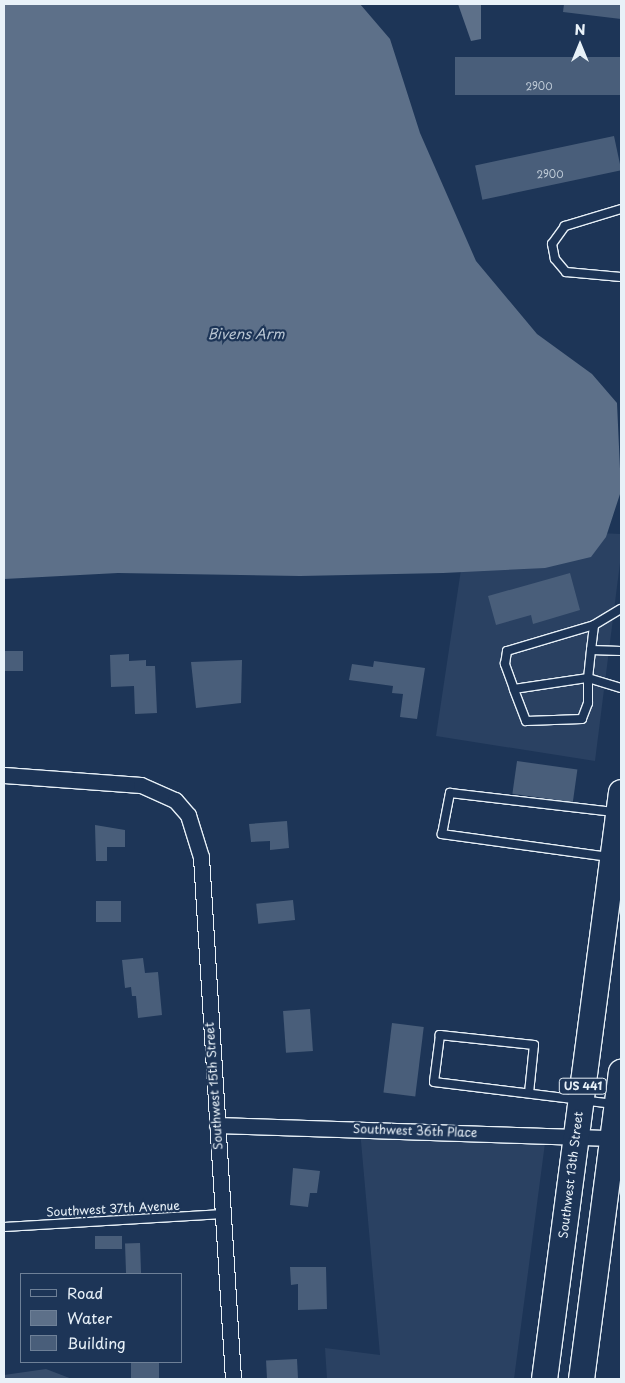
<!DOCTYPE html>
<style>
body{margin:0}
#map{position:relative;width:625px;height:1383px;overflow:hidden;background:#1d3557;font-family:"Playpen Sans",sans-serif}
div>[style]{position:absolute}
.built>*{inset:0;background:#2a4162}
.green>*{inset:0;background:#374d6c}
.water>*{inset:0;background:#5d7089}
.building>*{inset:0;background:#495e7a;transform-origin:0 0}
.roads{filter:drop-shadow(1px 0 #e8f1f8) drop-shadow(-1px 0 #e8f1f8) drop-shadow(0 1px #e8f1f8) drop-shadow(0 -1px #e8f1f8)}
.service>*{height:8px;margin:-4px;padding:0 4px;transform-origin:4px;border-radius:4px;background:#1d3557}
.minor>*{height:15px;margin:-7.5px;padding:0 7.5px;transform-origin:7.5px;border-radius:7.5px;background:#1d3557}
.primary>*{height:25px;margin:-12.5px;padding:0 12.5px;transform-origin:12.5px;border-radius:12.5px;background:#1d3557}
span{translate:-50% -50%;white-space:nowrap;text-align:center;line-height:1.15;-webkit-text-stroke:4.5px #1d3557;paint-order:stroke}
.number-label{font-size:10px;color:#c0ccd8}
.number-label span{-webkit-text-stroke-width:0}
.shield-label span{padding:1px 4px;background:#1d3557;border:1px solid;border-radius:4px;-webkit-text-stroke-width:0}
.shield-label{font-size:11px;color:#e8f1f8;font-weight:700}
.street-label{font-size:12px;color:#e8f1f8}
.water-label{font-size:14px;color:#b7c4d1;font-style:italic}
.frame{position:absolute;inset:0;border:5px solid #e8f1f8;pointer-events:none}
.legend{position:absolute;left:20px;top:1273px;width:162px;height:90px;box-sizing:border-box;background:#1d3557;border:1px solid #6e8097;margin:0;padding:6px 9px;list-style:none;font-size:15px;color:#e8f1f8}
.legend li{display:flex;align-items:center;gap:10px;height:25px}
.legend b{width:25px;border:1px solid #6e8097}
.north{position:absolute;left:555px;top:20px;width:50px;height:50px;-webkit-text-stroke:4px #1d3557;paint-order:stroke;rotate:0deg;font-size:14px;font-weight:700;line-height:20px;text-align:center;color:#e8f1f8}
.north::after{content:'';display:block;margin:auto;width:18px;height:22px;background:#e8f1f8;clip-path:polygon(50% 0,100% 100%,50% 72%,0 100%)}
</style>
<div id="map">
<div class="built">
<i style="clip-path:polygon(598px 533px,621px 534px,621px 555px,595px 761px,436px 736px,465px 543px)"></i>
<i style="clip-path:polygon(360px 1130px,545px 1143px,514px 1379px,327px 1379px,325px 1348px,380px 1355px)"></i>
</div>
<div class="green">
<i style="clip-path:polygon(46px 1369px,72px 1379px,4px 1379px,4px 1375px)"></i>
</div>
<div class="water">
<i style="clip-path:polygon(4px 4px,360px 4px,390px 39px,420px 133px,476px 261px,537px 334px,592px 374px,617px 403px,621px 491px,606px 537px,591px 557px,545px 568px,443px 573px,300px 576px,118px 573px,4px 579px)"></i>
<i style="clip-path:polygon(458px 4px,481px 4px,481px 39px,471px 41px)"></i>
</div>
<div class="building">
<i style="clip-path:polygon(564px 4px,621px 4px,621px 19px,563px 12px)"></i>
<i style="left:621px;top:57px;width:38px;height:166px;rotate:90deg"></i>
<i style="left:614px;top:136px;width:35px;height:142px;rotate:78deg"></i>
<i style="clip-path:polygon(570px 573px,580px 610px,533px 624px,531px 615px,496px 625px,488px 596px)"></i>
<i style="left:23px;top:651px;width:20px;height:19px;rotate:90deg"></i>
<i style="clip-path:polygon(129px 654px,129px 661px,146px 660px,146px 666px,155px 666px,157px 713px,135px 714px,134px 686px,111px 687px,110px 655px)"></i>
<i style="clip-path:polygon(242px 660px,241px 703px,196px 708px,191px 662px)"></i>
<i style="clip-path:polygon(374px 661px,425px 668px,417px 719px,400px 717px,403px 694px,392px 693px,393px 686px,349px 680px,352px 664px,373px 667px)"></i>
<i style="left:517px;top:761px;width:61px;height:33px;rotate:8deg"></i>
<i style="clip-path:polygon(287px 821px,289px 848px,270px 850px,270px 841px,251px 842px,249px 824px)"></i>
<i style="clip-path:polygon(95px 825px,125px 830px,125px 847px,107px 847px,107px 861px,96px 861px)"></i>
<i style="left:293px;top:900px;width:20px;height:37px;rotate:84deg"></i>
<i style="left:96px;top:901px;width:25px;height:21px"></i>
<i style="clip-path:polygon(143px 958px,145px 973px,158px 972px,162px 1015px,138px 1018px,136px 996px,132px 996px,131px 987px,125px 988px,122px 960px)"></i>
<i style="left:310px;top:1009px;width:42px;height:27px;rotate:86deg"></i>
<i style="left:392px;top:1023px;width:32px;height:70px;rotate:7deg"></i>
<i style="clip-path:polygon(293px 1168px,320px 1171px,317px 1193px,310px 1193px,308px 1207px,290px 1205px)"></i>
<i style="left:95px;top:1236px;width:27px;height:13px"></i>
<i style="left:140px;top:1243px;width:31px;height:15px;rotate:88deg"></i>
<i style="clip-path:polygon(290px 1267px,326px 1267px,327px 1309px,298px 1310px,298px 1284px,291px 1285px)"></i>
<i style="left:297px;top:1359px;width:20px;height:31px;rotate:87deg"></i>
<i style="left:131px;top:1362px;width:28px;height:17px"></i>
</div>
<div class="roads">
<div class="service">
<i style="left:621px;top:209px;width:59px;rotate:163.1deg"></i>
<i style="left:565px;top:226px;width:22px;rotate:126deg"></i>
<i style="left:552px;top:244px;width:15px;rotate:79deg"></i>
<i style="left:555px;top:259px;width:17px;rotate:50deg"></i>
<i style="left:566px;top:272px;width:55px;rotate:5.2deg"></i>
<i style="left:591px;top:650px;width:25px;rotate:-83deg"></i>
<i style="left:621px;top:651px;width:30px;rotate:-178deg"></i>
<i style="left:591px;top:650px;width:28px;rotate:96deg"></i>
<i style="left:588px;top:678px;width:34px;rotate:17deg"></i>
<i style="left:514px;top:689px;width:75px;rotate:-8.5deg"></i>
<i style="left:588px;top:678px;width:25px;rotate:90deg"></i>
<i style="left:588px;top:703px;width:17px;rotate:111deg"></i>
<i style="left:582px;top:719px;width:56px;rotate:178deg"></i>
<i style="left:526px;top:721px;width:34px;rotate:-111deg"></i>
<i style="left:514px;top:689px;width:27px;rotate:-110deg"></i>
<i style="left:505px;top:664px;width:13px;rotate:-81deg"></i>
<i style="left:507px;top:651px;width:91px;rotate:-16.6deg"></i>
<i style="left:594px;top:625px;width:31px;rotate:-31deg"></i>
<i style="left:609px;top:857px;width:169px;rotate:-172.2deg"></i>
<i style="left:442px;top:834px;width:42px;rotate:-79deg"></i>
<i style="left:450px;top:793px;width:165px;rotate:6.6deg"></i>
<i style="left:529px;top:1093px;width:48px;rotate:-84.1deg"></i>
<i style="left:534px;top:1045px;width:95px;rotate:-173.9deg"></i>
<i style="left:440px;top:1035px;width:47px;rotate:97.3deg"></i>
<i style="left:434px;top:1082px;width:179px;rotate:7deg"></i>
<i style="left:4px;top:1227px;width:220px;rotate:-3.4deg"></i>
</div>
<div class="minor">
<i style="left:4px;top:775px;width:137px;rotate:4.2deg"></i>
<i style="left:141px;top:785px;width:37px;rotate:24deg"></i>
<i style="left:175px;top:800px;width:20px;rotate:49deg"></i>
<i style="left:188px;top:815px;width:44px;rotate:72.8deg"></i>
<i style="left:201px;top:857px;width:523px;rotate:86.49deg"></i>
<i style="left:217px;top:1125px;width:396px;rotate:1.9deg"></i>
</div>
<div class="primary">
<i style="left:544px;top:1379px;width:592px;rotate:-82.53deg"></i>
<i style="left:581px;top:1379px;width:310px;rotate:-82.6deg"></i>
</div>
</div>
<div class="number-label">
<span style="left:539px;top:86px">2900</span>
<span style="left:550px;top:174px">2900</span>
</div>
<div class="shield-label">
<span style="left:583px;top:1086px">US 441</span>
</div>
<div class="street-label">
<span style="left:214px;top:1086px;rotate:-94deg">Southwest 15th Street</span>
<span style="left:415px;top:1131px;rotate:2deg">Southwest 36th Place</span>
<span style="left:571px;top:1175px;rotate:-83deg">Southwest 13th Street</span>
<span style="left:113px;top:1209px;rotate:-3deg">Southwest 37th Avenue</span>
</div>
<div class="water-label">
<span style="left:246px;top:334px">Bivens Arm</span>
</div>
<div class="frame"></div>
<ul class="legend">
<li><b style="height:6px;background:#1d3557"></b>Road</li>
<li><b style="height:14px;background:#5d7089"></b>Water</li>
<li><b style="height:14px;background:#495e7a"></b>Building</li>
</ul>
<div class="north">N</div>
</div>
